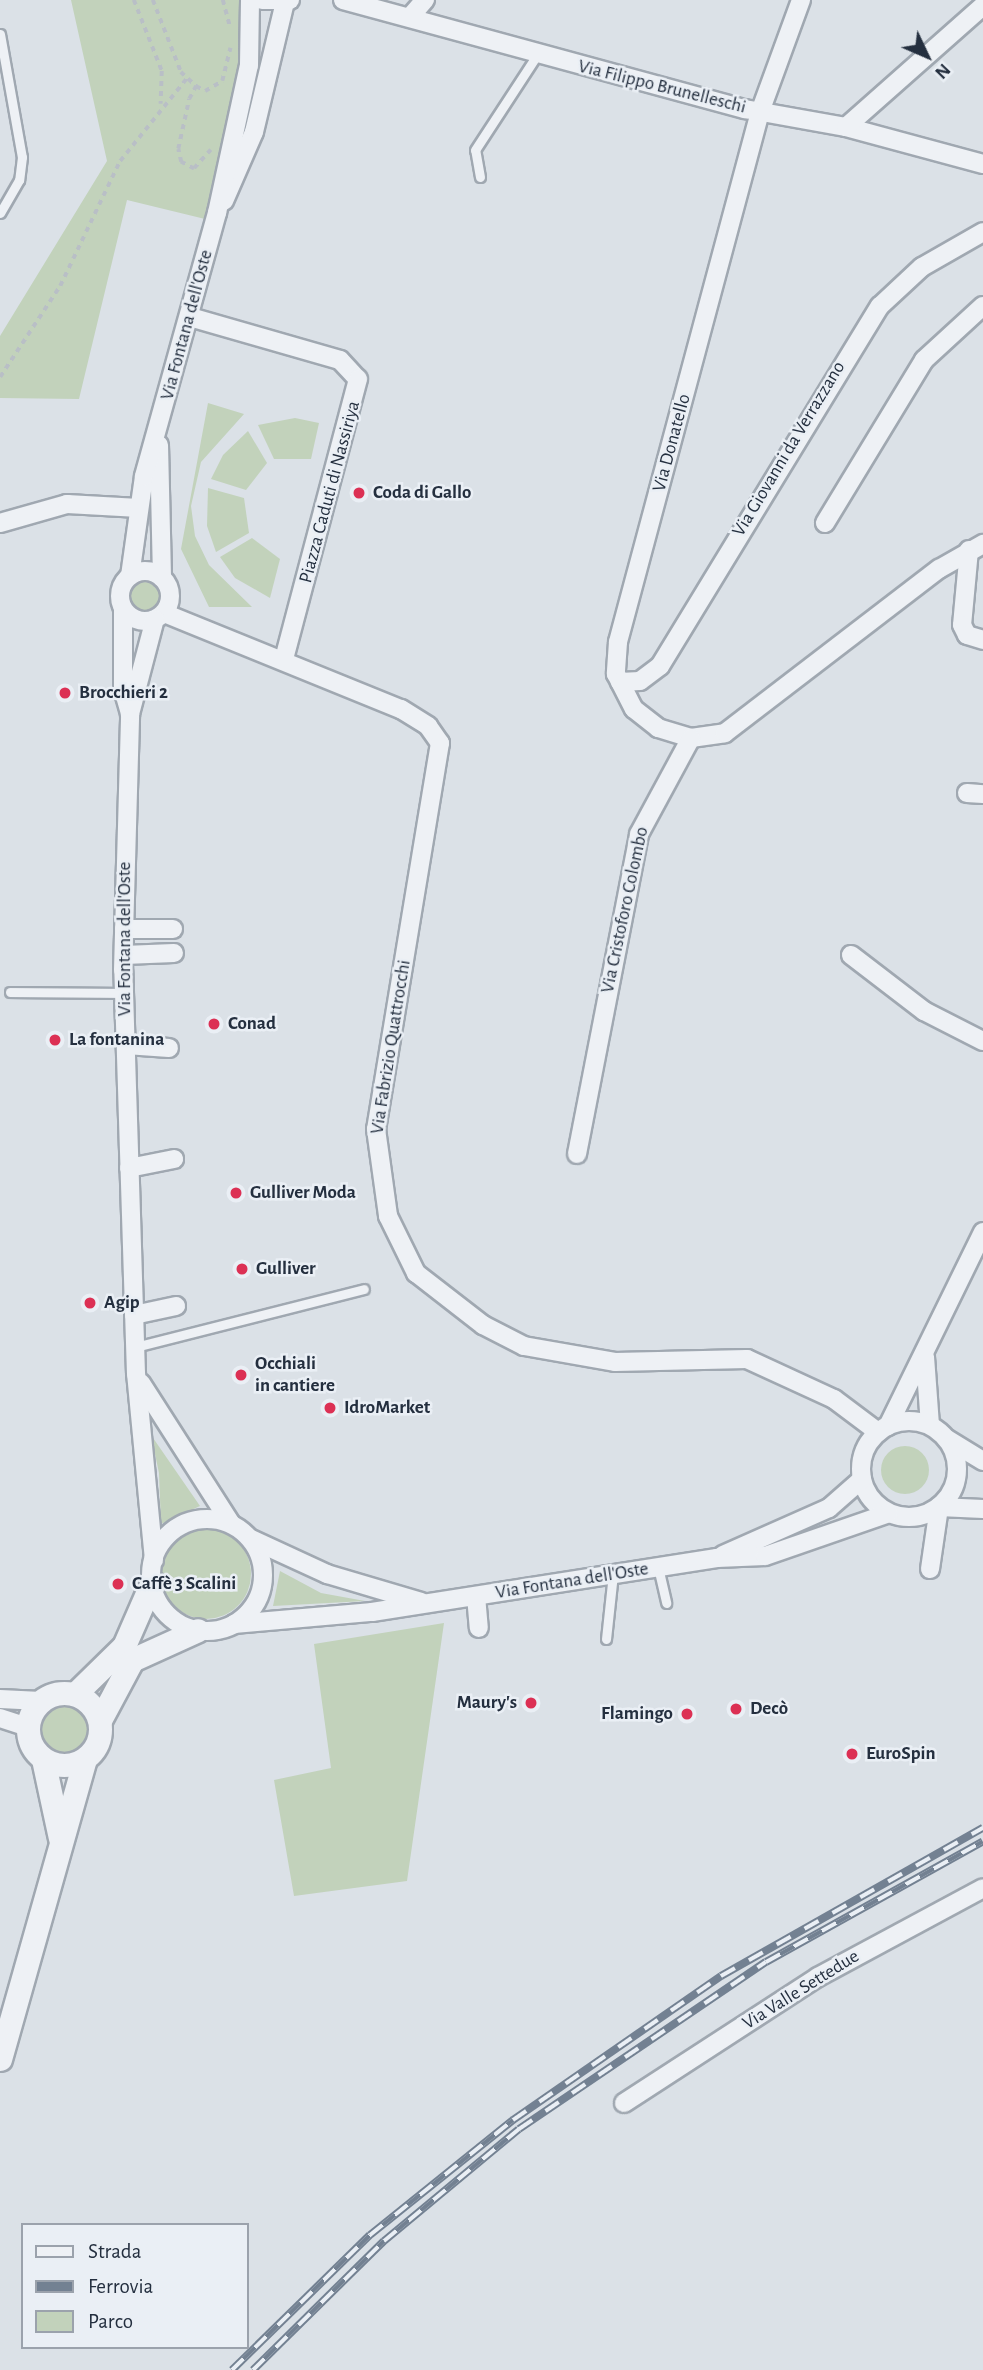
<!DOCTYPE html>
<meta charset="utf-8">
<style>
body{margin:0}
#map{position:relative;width:983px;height:2370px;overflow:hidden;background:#dbe1e7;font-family:"Alegreya Sans",sans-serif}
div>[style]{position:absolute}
.green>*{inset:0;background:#c2d2bb}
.round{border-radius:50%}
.path>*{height:3.5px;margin-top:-1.75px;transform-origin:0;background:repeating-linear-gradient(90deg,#b9bfc6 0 5px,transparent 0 10px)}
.roads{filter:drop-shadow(2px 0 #a0a8b1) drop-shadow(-2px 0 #a0a8b1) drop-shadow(0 2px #a0a8b1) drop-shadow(0 -2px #a0a8b1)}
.service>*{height:9px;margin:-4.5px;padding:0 4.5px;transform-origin:4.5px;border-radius:4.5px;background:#eef1f5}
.minor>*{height:18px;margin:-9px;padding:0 9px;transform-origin:9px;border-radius:9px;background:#eef1f5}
.minor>.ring{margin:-9px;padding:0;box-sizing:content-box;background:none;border:18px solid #eef1f5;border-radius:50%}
.tertiary>*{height:23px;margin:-11.5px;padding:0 11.5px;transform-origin:11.5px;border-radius:11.5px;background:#eef1f5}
.tertiary>.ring{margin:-11.5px;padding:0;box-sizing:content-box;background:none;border:23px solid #eef1f5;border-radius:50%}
.rail>*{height:8px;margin-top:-4px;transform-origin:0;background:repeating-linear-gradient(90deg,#eaeff5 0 16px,#738192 0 32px);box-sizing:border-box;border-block:2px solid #738192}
.dots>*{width:19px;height:19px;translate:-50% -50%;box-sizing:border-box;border:4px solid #eaeff5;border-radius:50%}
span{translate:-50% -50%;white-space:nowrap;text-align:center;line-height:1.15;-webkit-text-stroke:5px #eaeff5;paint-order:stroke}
.street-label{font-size:19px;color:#242f3f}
.poi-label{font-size:19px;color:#242f3f;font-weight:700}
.left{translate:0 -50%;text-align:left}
.right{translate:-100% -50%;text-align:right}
.legend{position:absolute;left:21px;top:2223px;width:228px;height:126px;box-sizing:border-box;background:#eaeff5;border:2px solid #9ba2ac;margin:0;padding:9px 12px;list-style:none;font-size:21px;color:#242f3f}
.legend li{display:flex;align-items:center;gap:14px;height:35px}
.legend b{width:35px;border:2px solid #9ba2ac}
.north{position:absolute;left:892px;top:21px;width:70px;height:70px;-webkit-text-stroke:5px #eaeff5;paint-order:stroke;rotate:134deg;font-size:19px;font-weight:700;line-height:28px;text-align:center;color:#242f3f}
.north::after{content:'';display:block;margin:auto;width:24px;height:32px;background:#242f3f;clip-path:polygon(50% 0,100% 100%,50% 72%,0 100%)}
</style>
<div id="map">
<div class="green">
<i style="clip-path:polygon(71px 0,244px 0,251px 44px,205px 219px,127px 200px,79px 399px,0 398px,0 336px,107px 161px)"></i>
<i style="clip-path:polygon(208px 403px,244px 414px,201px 462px,191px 506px,195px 536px,209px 565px,252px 607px,209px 607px,181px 549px)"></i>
<i style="clip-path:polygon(295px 418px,319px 423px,311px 459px,274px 459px,258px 425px)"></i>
<i style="clip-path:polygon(248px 431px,267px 463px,246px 490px,211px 479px,223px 455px)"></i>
<i style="clip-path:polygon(208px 488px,244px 498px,249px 533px,216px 552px,207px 526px)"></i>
<i style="clip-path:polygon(252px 538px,280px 559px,270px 598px,235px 578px,220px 557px)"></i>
<i class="round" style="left:128px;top:582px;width:32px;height:32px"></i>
<i style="clip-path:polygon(151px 1435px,200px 1506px,161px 1524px,159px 1473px)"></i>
<i class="round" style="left:881px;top:1446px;width:48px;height:48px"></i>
<i class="round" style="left:161px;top:1529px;width:90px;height:90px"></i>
<i style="clip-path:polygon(280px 1571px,321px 1593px,365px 1601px,273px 1606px)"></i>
<i style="clip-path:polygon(444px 1623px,407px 1881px,294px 1896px,274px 1780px,331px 1768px,314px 1644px)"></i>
<i class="round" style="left:38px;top:1701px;width:52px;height:52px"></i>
</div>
<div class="path">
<i style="left:134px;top:0;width:76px;rotate:68.5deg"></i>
<i style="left:162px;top:71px;width:33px;rotate:92deg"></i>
<i style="left:153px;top:0;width:77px;rotate:68.7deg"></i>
<i style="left:181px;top:72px;width:21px;rotate:43deg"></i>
<i style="left:223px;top:0;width:28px;rotate:75deg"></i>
<i style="left:211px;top:150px;width:25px;rotate:132deg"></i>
<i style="left:194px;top:169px;width:15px;rotate:-152deg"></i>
<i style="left:181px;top:162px;width:13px;rotate:-103deg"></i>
<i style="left:178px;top:149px;width:51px;rotate:-77.6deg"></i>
<i style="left:189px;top:99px;width:15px;rotate:-62deg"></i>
<i style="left:196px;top:86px;width:10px;rotate:29deg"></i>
<i style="left:205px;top:91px;width:20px;rotate:-30deg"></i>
<i style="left:222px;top:81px;width:34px;rotate:-76deg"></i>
<i style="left:0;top:377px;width:109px;rotate:-56.6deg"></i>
<i style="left:60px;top:286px;width:139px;rotate:-64.4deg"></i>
<i style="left:120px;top:161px;width:107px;rotate:-51.1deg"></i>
</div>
<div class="roads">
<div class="service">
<i style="left:0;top:34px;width:125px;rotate:79.9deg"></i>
<i style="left:22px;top:157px;width:23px;rotate:97deg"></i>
<i style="left:19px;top:180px;width:38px;rotate:120deg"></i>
<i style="left:480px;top:177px;width:27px;rotate:-100deg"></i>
<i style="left:475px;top:150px;width:113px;rotate:-56.9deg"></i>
<i style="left:10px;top:992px;width:114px;rotate:0.5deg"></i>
<i style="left:135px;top:1347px;width:236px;rotate:-14.2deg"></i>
<i style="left:658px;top:1567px;width:37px;rotate:77deg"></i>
<i style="left:606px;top:1639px;width:65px;rotate:-83.9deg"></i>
</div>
<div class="minor">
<i style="left:262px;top:0;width:28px"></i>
<i style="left:343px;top:0;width:417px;rotate:15.2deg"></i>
<i style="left:745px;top:109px;width:103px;rotate:10.1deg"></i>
<i style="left:846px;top:127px;width:142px;rotate:15.1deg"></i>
<i style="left:801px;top:0;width:119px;rotate:110.1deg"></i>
<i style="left:760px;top:112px;width:549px;rotate:105deg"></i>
<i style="left:618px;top:642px;width:32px;rotate:94deg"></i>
<i style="left:616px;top:674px;width:39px;rotate:63deg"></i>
<i style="left:634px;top:709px;width:31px;rotate:38deg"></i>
<i style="left:658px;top:728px;width:34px;rotate:17deg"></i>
<i style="left:691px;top:738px;width:34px;rotate:-8deg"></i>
<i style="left:725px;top:733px;width:270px;rotate:-37.5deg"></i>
<i style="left:939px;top:569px;width:51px;rotate:-29.6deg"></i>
<i style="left:410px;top:17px;width:23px;rotate:-49deg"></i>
<i style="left:846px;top:127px;width:183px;rotate:-41.5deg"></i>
<i style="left:224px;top:201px;width:75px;rotate:-66.5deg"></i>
<i style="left:254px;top:132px;width:134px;rotate:-76.6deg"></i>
<i style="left:190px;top:317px;width:156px;rotate:16deg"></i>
<i style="left:340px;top:360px;width:26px;rotate:47deg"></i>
<i style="left:358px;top:379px;width:291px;rotate:104.8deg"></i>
<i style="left:159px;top:445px;width:133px;rotate:88.7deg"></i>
<i style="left:0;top:523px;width:70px;rotate:-15.8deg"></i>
<i style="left:67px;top:504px;width:72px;rotate:3.2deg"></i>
<i style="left:825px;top:523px;width:191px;rotate:-58.7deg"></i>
<i style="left:924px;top:360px;width:80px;rotate:-42.5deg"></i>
<i style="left:969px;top:550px;width:75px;rotate:95.3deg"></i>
<i style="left:962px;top:625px;width:11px;rotate:63deg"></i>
<i style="left:967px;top:635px;width:17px;rotate:17deg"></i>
<i class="ring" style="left:120px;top:571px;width:32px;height:32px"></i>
<i style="left:130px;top:576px;width:101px;rotate:-82deg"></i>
<i style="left:144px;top:476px;width:273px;rotate:-74.5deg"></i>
<i style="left:217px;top:213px;width:151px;rotate:-77.8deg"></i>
<i style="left:249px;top:65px;width:65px;rotate:-89.1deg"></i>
<i style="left:123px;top:609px;width:80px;rotate:90deg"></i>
<i style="left:123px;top:689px;width:26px;rotate:74deg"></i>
<i style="left:164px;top:613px;width:256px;rotate:22.1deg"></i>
<i style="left:401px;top:709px;width:32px;rotate:32deg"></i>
<i style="left:428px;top:726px;width:21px;rotate:55deg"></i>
<i style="left:440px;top:743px;width:391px;rotate:99.4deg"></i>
<i style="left:376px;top:1129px;width:88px;rotate:82.1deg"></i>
<i style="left:388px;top:1216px;width:64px;rotate:63.8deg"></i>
<i style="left:416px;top:1273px;width:85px;rotate:37.8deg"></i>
<i style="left:483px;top:1325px;width:46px;rotate:27.1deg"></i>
<i style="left:524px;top:1346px;width:92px;rotate:10deg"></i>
<i style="left:615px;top:1362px;width:132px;rotate:-1.3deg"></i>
<i style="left:747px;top:1359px;width:96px;rotate:24.7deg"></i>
<i style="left:834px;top:1399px;width:55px;rotate:36.9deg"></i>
<i style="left:620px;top:682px;width:20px;rotate:-3deg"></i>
<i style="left:640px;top:681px;width:25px;rotate:-37deg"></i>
<i style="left:660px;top:666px;width:422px;rotate:-58.6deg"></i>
<i style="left:880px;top:306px;width:57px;rotate:-42.9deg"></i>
<i style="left:922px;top:267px;width:70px;rotate:-29.8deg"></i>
<i style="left:967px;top:793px;width:16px;rotate:4deg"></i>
<i style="left:124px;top:929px;width:49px"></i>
<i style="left:124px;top:955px;width:50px;rotate:-2.3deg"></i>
<i style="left:851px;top:955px;width:92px;rotate:37.5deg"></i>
<i style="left:924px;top:1011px;width:66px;rotate:27deg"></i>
<i style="left:126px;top:1045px;width:43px;rotate:4deg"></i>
<i style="left:577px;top:1154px;width:326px;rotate:-79deg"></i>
<i style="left:639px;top:834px;width:109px;rotate:-61.6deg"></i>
<i style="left:129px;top:1168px;width:46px;rotate:-11.3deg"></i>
<i style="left:134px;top:1315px;width:43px;rotate:-12.1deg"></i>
<i style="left:925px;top:1357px;width:68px;rotate:85.8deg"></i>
<i style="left:141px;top:1383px;width:167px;rotate:57.4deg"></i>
<i class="ring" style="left:861px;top:1421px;width:78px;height:78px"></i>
<i style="left:888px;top:1426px;width:216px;rotate:-63.9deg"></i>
<i style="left:947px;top:1439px;width:42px;rotate:31.4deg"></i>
<i class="ring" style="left:151px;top:1519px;width:94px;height:94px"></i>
<i style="left:251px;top:1539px;width:84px;rotate:24.7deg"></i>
<i style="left:327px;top:1574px;width:98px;rotate:16.6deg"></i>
<i style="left:723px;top:1555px;width:116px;rotate:-23.9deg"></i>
<i style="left:829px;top:1508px;width:44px;rotate:-41.3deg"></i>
<i style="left:154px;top:1560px;width:187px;rotate:-95.5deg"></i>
<i style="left:136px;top:1374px;width:404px;rotate:-91.8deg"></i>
<i style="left:123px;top:970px;width:256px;rotate:-88.4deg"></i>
<i style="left:130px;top:714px;width:98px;rotate:-75.3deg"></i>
<i style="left:930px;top:1569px;width:63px;rotate:-81.7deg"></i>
<i style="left:939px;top:1507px;width:44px;rotate:2.6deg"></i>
<i style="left:476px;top:1596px;width:32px;rotate:85deg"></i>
<i style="left:234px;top:1624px;width:139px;rotate:-5deg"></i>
<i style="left:372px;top:1612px;width:349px;rotate:-8.9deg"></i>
<i style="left:717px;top:1558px;width:48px;rotate:-2.4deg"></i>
<i style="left:765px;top:1556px;width:131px;rotate:-19.1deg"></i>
<i style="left:0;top:1699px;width:41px;rotate:2.8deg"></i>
<i style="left:0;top:1718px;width:29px;rotate:18deg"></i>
<i style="left:624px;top:2103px;width:231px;rotate:-33deg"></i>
<i style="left:818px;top:1977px;width:187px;rotate:-28.3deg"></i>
</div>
<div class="tertiary">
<i class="ring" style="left:28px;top:1693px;width:49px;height:49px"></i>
<i style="left:75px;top:1694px;width:69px;rotate:-44.4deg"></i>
<i style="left:124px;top:1646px;width:70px;rotate:-66.4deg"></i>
<i style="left:100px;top:1720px;width:68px;rotate:-61.9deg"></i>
<i style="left:132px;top:1660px;width:72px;rotate:-24.4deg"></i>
<i style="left:43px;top:1759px;width:81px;rotate:77.9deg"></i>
<i style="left:0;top:2059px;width:312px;rotate:-74.2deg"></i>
</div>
</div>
<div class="rail">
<i style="left:232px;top:2370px;width:193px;rotate:-44.4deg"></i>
<i style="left:370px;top:2235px;width:184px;rotate:-38.8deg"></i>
<i style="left:513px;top:2120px;width:253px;rotate:-34.7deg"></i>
<i style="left:721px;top:1976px;width:301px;rotate:-29.5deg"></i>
<i style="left:253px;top:2370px;width:184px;rotate:-44.6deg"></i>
<i style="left:384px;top:2241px;width:175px;rotate:-39.7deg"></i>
<i style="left:519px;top:2129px;width:298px;rotate:-34.1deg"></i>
<i style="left:766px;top:1962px;width:248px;rotate:-29.1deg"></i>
</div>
<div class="dots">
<i style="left:359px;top:493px;background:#dc3054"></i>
<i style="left:65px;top:693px;background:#dc3054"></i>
<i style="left:214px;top:1024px;background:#dc3054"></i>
<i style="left:55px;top:1040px;background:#dc3054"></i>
<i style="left:236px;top:1193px;background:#dc3054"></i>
<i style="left:242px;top:1269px;background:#dc3054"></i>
<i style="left:90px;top:1303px;background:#dc3054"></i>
<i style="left:241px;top:1375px;background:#dc3054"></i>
<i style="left:330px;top:1408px;background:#dc3054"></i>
<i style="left:118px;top:1584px;background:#dc3054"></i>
<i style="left:531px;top:1703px;background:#dc3054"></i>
<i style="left:736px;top:1709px;background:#dc3054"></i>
<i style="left:687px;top:1714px;background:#dc3054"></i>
<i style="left:852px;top:1754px;background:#dc3054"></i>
</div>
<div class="street-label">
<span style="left:662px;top:87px;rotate:14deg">Via Filippo Brunelleschi</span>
<span style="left:187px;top:325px;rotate:-75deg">Via Fontana dell'Oste</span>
<span style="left:672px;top:443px;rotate:-75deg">Via Donatello</span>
<span style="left:789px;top:449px;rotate:-59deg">Via Giovanni da Verrazzano</span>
<span style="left:330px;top:492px;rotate:-75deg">Piazza Caduti di Nassiriya</span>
<span style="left:625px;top:910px;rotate:-78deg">Via Cristoforo Colombo</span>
<span style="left:125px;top:939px;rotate:-90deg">Via Fontana dell'Oste</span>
<span style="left:391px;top:1047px;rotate:-81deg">Via Fabrizio Quattrocchi</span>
<span style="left:572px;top:1581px;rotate:-9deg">Via Fontana dell'Oste</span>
<span style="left:801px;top:1990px;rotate:-32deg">Via Valle Settedue</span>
</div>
<div class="poi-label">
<span class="left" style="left:373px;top:493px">Coda di Gallo</span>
<span class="left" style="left:79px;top:693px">Brocchieri 2</span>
<span class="left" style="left:228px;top:1024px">Conad</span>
<span class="left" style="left:69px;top:1040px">La fontanina</span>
<span class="left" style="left:250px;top:1193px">Gulliver Moda</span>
<span class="left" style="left:256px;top:1269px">Gulliver</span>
<span class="left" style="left:104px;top:1303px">Agip</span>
<span class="left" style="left:255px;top:1375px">Occhiali<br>in cantiere</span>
<span class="left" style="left:344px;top:1408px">IdroMarket</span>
<span class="left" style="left:132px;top:1584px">Caffè 3 Scalini</span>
<span class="right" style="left:517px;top:1703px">Maury's</span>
<span class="left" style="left:750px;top:1709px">Decò</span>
<span class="right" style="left:673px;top:1714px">Flamingo</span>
<span class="left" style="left:866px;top:1754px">EuroSpin</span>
</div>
<ul class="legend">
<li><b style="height:9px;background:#eef1f5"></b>Strada</li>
<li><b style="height:9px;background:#738192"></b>Ferrovia</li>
<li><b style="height:19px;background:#c2d2bb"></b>Parco</li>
</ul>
<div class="north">N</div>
</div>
